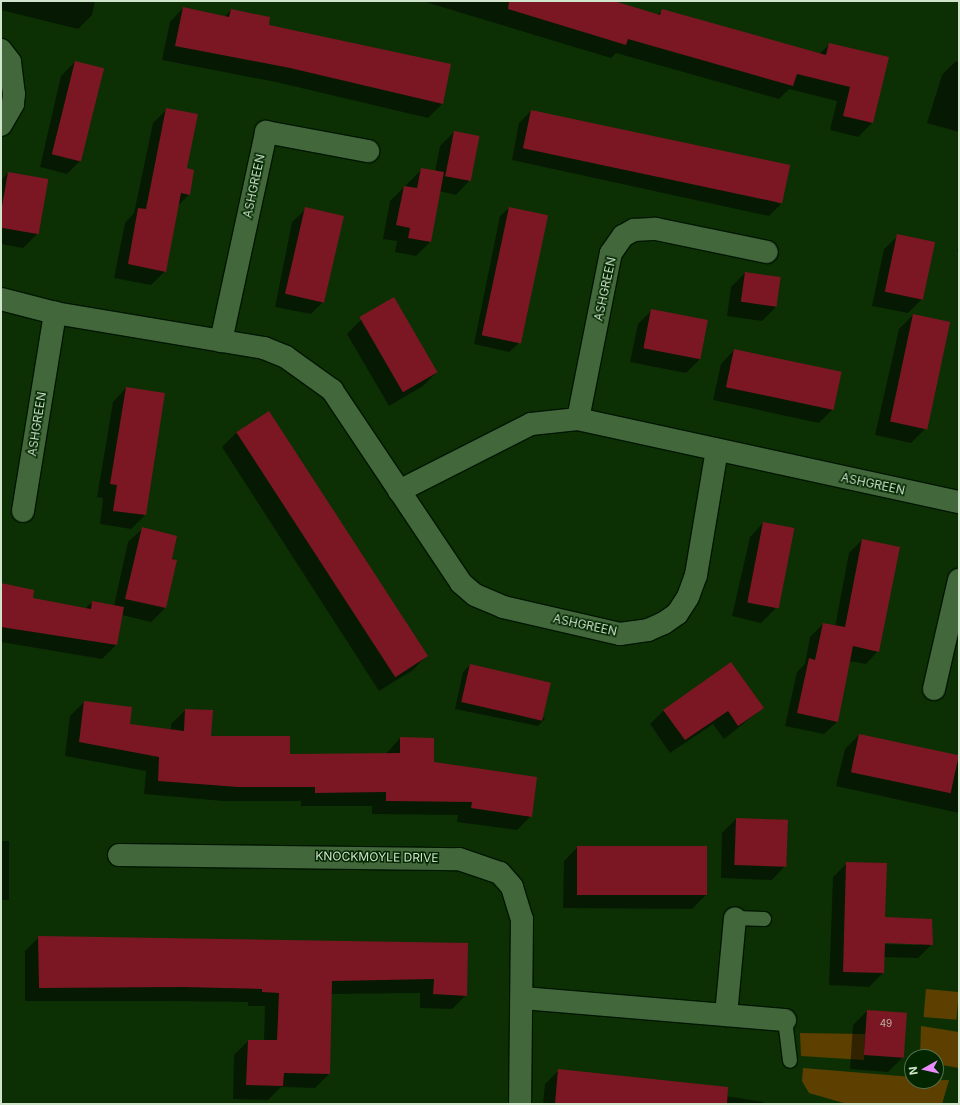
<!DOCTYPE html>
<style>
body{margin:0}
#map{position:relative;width:960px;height:1105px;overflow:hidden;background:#0c3004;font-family:Inter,sans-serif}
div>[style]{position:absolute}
.green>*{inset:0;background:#5d4000;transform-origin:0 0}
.shadow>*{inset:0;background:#0007;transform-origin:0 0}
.building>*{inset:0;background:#7a1723;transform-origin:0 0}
.roads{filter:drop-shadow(1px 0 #001600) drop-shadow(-1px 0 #001600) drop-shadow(0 1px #001600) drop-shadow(0 -1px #001600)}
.service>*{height:14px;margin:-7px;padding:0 7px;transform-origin:7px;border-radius:7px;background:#42673b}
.minor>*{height:22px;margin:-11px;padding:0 11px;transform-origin:11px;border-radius:11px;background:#42673b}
span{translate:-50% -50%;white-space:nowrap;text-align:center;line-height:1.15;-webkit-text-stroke:3px #022600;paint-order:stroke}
.number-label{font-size:10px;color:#bab2a1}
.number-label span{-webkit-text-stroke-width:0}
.street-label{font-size:12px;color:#d0e5cb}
.frame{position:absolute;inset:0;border:2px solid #d0e5cb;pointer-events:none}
.north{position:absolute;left:904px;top:1049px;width:40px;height:40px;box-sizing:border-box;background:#022600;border:1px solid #547251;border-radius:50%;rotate:262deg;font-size:11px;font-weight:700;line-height:16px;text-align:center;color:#d0e5cb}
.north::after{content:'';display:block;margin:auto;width:14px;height:18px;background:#e98dfe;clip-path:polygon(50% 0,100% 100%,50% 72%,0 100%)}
</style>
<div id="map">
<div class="green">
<i style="left:926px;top:989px;width:33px;height:28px;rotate:5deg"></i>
<i style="clip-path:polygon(921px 1026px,959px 1032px,959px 1068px,936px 1064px,936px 1057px,920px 1057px)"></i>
<i style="clip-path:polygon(800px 1033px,865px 1034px,864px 1060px,801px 1056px)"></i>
<i style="clip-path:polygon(803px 1068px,912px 1077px,912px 1081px,949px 1080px,942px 1104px,847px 1104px,809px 1093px,802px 1081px)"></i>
</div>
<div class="shadow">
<i style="clip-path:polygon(1px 1px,95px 1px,92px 15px,78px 29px,1px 10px)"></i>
<i style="clip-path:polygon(422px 1px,611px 1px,657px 15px,662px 11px,819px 54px,830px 44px,872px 123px,858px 137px,830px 130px,837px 101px,789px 89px,779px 99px,616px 53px,611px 58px)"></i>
<i style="clip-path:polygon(183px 8px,224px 17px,231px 10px,268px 26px,450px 65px,442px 104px,428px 118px,276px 82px,162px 60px,170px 22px)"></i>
<i style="clip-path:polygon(956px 61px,959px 62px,959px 132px,927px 123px,942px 75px)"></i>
<i style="clip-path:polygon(75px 62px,81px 160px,67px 174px,40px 167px,61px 76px)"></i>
<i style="clip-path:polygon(167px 109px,185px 169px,189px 195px,177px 206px,165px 271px,151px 285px,114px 278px,125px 223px,134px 213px,153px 123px)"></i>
<i style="clip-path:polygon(531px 111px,781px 204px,769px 216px,512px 160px,519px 123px)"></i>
<i style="clip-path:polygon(454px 132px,469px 181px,456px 195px,439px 191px,430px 242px,416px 256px,395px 252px,397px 241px,383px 239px,390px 201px,421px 170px,435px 172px,440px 146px)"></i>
<i style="clip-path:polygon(8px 173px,37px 234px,23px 248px,1px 244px,1px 180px)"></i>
<i style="clip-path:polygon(509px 208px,547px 216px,518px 344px,509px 352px,474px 344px,500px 216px)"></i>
<i style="clip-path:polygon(306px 209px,325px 300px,311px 314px,275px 307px,292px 222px)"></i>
<i style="clip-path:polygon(898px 236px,922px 299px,908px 313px,872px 306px,884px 249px)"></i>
<i style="clip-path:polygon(959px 242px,959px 252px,957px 252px)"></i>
<i style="clip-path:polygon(745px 273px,776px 307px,762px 321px,727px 316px,731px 287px)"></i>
<i style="clip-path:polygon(652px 310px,700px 359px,686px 373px,630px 362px,638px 324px)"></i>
<i style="clip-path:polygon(913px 315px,949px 323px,925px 429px,911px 443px,875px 435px,899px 329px)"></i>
<i style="clip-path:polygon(361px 320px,437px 372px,423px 386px,389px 406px,347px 334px)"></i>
<i style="clip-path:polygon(734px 350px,841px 373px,833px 409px,819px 423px,713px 400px,721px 364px)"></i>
<i style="clip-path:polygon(126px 388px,164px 394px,145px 515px,131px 529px,100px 524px,103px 498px,97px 497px,113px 402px)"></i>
<i style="clip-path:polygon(269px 412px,426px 656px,413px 670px,379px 691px,222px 447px,236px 433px)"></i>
<i style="clip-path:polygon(763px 523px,775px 609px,761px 623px,732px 616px,750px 537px)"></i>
<i style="clip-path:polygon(142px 529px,176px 561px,165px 608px,151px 622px,122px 615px,116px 645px,102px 659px,1px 642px,1px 585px,31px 599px,85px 609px,92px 602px,114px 606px,128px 542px)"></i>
<i style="clip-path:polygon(862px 540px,878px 651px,866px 664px,849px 661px,837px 722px,824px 734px,785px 726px,797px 672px,805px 664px,810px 637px,823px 624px,835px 627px,849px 553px)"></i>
<i style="clip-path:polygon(470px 665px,545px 719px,538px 726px,455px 709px,463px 672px)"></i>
<i style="clip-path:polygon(84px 702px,129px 725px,171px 730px,171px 724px,185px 710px,210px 737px,289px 755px,386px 754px,400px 738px,433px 762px,531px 816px,517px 830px,457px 822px,458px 815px,372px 814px,372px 806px,301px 806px,301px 801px,223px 801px,144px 794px,146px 771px,65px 756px,70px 716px)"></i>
<i style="clip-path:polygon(763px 708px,724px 739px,713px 724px,670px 753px,650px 724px,664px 710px)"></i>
<i style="clip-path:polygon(859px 735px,959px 756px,959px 813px,836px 786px,845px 749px)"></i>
<i style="clip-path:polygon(736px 819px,785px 866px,772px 880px,721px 878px,722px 833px)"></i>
<i style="left:1px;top:841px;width:8px;height:59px"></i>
<i style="clip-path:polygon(578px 847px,706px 895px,692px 909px,563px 908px,564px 861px)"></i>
<i style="clip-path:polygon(evenodd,847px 863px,884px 918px,932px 944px,918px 958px,883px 957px,883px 973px,869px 987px,829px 985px,833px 877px,847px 863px,880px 942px,919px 943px,919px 945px,880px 944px,880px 942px)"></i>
<i style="clip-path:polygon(39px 937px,467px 944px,466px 995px,452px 1009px,420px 1008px,420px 993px,331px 994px,329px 1074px,315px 1088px,281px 1087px,268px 1100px,233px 1099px,234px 1055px,248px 1041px,264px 1041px,265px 1006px,248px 1006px,248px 1002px,168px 1001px,25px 1001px,25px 951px)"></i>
<i style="clip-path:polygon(867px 1011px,902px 1058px,888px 1072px,850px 1069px,853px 1025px)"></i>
<i style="clip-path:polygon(559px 1070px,764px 1102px,763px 1104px,543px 1104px,545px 1084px)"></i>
</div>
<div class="building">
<i style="clip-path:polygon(509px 1px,614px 1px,660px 15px,662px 9px,826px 55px,829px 43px,889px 57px,873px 123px,843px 116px,850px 87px,797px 74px,793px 86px,628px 39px,626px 45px,508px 9px)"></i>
<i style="clip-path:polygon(183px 7px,229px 17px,231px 9px,270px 17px,269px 25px,451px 64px,443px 104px,290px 68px,175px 46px)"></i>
<i style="left:75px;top:61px;width:30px;height:96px;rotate:14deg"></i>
<i style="clip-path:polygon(166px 108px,198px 114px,187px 168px,194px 170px,190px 195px,181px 193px,166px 272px,128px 264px,138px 208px,146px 209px)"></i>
<i style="left:531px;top:110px;width:265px;height:39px;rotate:12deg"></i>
<i style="left:454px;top:131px;width:26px;height:46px;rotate:11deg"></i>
<i style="clip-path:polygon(421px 168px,444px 172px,431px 242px,408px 238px,410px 228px,396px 225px,404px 186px,417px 188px)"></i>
<i style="left:8px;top:172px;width:41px;height:56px;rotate:10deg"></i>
<i style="left:305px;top:207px;width:40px;height:89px;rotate:13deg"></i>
<i style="left:509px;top:207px;width:40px;height:131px;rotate:12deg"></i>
<i style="left:897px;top:234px;width:39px;height:59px;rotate:12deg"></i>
<i style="left:745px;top:272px;width:36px;height:30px;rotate:8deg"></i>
<i style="left:394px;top:297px;width:87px;height:40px;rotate:60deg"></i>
<i style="left:651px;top:309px;width:58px;height:40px;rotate:11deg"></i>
<i style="left:913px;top:314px;width:38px;height:110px;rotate:12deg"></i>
<i style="left:734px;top:349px;width:110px;height:39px;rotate:12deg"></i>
<i style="clip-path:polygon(126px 387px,165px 393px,146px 515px,113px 511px,117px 485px,110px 484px)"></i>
<i style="left:269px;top:411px;width:292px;height:39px;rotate:57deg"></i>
<i style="left:763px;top:522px;width:32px;height:82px;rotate:11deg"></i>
<i style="clip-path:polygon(142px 527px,177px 536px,172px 559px,177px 560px,166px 608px,125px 599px)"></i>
<i style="clip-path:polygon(862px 539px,900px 547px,879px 652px,853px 646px,838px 722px,797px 713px,809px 658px,815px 660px,823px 623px,845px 627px)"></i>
<i style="clip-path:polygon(1px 583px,34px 590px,33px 598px,91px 609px,92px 601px,124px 607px,117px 645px,1px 627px)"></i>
<i style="clip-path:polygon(731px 662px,764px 708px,738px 726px,728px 711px,685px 740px,663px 710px)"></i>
<i style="left:470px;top:664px;width:83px;height:39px;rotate:13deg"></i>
<i style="clip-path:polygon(84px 701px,132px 707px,130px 724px,184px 731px,185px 709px,213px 710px,211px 736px,290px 736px,290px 754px,400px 753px,400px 737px,434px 738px,434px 762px,537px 777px,532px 817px,471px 808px,472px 802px,386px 801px,386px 792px,315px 793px,315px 787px,238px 787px,158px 781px,159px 757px,79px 742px)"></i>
<i style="left:859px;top:734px;width:102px;height:39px;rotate:12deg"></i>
<i style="left:736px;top:818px;width:52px;height:47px;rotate:2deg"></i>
<i style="left:577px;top:846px;width:130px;height:49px"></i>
<i style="clip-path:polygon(846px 862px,887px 863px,885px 917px,932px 919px,933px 945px,885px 943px,884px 973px,843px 972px)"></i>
<i style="clip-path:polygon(38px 936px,468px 943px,467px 996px,433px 994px,434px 979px,332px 981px,330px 1074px,284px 1073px,283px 1086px,246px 1085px,248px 1040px,277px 1040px,279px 993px,262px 992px,262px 989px,182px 987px,39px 988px)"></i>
<i style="left:867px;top:1010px;width:40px;height:45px;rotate:4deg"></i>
<i style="clip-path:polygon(558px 1069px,728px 1087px,727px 1104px,555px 1104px)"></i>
</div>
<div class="roads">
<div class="service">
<i style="left:735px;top:918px;width:29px;rotate:2deg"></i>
<i style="left:785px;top:1020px;width:41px;rotate:83deg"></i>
</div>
<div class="minor">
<i style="left:1px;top:50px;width:15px;rotate:53deg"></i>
<i style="left:10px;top:62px;width:32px;rotate:83deg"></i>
<i style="left:14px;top:94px;width:10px;rotate:96deg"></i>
<i style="left:13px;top:104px;width:24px;rotate:120deg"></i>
<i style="left:1px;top:299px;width:56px;rotate:14.5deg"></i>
<i style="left:55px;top:313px;width:212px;rotate:9.5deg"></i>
<i style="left:264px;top:348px;width:24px;rotate:22deg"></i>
<i style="left:286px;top:357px;width:57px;rotate:35.7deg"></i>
<i style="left:332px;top:390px;width:232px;rotate:56.2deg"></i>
<i style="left:461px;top:583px;width:18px;rotate:41deg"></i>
<i style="left:475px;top:595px;width:30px;rotate:23deg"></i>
<i style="left:503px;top:607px;width:120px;rotate:13deg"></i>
<i style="left:620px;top:634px;width:28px;rotate:-8deg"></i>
<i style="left:648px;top:630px;width:17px;rotate:-24deg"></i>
<i style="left:664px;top:623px;width:16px;rotate:-35deg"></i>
<i style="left:677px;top:614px;width:20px;rotate:-57deg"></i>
<i style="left:688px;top:597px;width:23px;rotate:-70deg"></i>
<i style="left:696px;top:575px;width:127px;rotate:-80.5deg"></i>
<i style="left:221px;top:341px;width:214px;rotate:-77.8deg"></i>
<i style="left:266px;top:132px;width:104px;rotate:10.6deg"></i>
<i style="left:578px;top:419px;width:169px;rotate:-78.8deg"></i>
<i style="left:611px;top:253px;width:21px;rotate:-55deg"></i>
<i style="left:623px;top:236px;width:13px;rotate:-29deg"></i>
<i style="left:634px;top:230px;width:22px;rotate:-3deg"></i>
<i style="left:656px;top:229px;width:113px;rotate:11.7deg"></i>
<i style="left:399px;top:491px;width:148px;rotate:-26.9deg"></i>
<i style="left:531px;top:424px;width:47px;rotate:-6.1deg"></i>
<i style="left:578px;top:419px;width:390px;rotate:12.3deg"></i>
<i style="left:23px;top:511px;width:201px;rotate:-80.8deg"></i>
<i style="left:934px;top:689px;width:112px;rotate:-77.1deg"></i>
<i style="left:119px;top:855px;width:340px;rotate:0.7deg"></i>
<i style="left:459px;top:859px;width:43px;rotate:18.9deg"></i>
<i style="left:500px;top:873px;width:18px;rotate:49deg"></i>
<i style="left:512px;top:887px;width:34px;rotate:73deg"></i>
<i style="left:522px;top:919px;width:185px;rotate:90.6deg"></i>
<i style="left:522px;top:998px;width:264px;rotate:4.8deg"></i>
<i style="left:726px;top:1015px;width:97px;rotate:-84.7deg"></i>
</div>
</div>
<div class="number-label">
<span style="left:886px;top:1024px">49</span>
</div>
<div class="street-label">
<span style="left:254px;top:186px;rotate:-78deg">ASHGREEN</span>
<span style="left:605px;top:289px;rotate:-78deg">ASHGREEN</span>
<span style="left:37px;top:424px;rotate:-81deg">ASHGREEN</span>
<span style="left:873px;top:484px;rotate:12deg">ASHGREEN</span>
<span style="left:585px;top:625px;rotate:12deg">ASHGREEN</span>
<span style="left:377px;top:857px;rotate:1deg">KNOCKMOYLE DRIVE</span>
</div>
<div class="frame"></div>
<div class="north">N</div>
</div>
